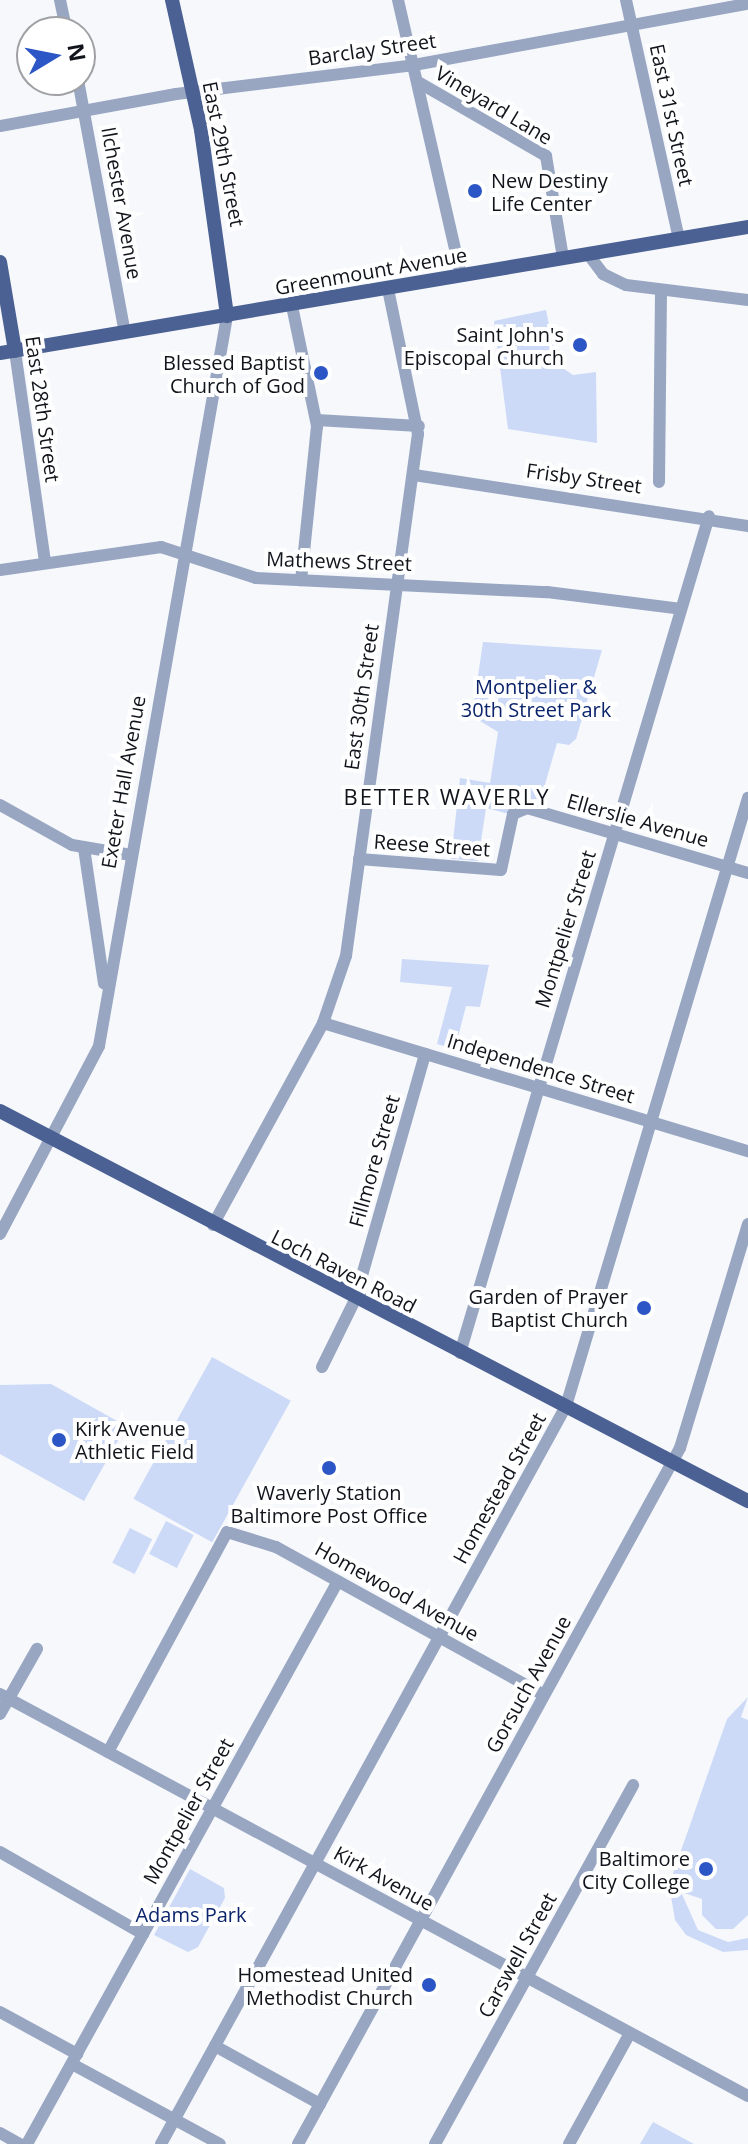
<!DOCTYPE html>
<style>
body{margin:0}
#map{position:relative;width:748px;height:2144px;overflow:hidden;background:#f6f8fc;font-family:"Open Sans",sans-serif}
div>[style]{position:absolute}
.green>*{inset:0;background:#ccdaf7;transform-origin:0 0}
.minor>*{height:12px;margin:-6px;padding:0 6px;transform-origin:6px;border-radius:6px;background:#98a6c2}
.major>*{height:14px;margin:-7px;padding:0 7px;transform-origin:7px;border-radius:7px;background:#4b6193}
.dots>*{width:22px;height:22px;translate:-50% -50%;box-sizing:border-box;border:4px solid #fff;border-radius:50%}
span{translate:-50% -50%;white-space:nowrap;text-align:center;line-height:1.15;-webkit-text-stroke:8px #fff;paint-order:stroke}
.street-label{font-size:20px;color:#11141b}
.poi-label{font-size:20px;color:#11141b}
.left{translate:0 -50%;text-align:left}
.right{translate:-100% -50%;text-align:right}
.park-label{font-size:20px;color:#0b246c}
.neighbourhood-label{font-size:22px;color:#11141b;letter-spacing:2px}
.north{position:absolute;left:16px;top:16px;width:80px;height:80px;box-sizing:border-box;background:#fff;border:2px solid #a0a1a4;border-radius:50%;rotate:80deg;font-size:22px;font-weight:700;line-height:32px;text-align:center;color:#11141b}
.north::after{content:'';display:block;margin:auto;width:28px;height:36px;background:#2c56c5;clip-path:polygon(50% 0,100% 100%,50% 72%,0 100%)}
</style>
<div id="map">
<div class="green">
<i style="clip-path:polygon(546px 310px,557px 364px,573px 375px,596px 372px,597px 443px,508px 429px,494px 321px)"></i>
<i style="clip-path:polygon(483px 642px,602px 650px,576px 739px,569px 745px,557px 743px,539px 805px,519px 802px,509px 814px,486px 808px,478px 861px,451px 859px,460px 778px,490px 783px,498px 732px,472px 716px)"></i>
<i style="clip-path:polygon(402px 959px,489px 965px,480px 1007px,466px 1006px,455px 1049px,437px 1044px,452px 987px,400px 982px)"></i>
<i style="left:212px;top:1357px;width:90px;height:162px;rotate:29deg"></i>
<i style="clip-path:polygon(51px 1384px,126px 1426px,84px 1501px,0 1454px,0 1385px)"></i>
<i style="left:166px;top:1521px;width:31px;height:37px;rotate:27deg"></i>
<i style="left:130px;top:1528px;width:25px;height:39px;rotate:27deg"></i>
<i style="clip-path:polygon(748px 1697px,741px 1717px,748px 1720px,748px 1915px,733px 1929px,716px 1929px,702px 1915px,702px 1899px,681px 1892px,698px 1930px,728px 1942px,748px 1938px,748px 1950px,723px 1952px,686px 1935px,675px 1920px,669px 1885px,727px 1719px)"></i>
<i style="clip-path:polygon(190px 1869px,224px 1888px,225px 1898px,198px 1947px,188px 1952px,154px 1935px)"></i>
<i style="clip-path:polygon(653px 2122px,694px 2144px,640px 2144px)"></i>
</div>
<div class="minor">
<i style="left:60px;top:0;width:33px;rotate:78deg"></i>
<i style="left:398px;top:0;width:283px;rotate:77.1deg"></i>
<i style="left:626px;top:0;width:245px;rotate:77.5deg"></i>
<i style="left:78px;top:80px;width:257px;rotate:79.5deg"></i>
<i style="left:418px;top:82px;width:148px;rotate:30deg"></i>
<i style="left:546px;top:156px;width:103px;rotate:80.5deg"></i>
<i style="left:0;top:126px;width:179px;rotate:-10.3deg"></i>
<i style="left:176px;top:94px;width:240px;rotate:-6.9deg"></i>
<i style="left:414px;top:65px;width:340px;rotate:-10.4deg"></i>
<i style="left:588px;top:254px;width:25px;rotate:53deg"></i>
<i style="left:603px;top:274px;width:25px;rotate:26deg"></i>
<i style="left:626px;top:285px;width:123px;rotate:7deg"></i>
<i style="left:292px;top:306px;width:123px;rotate:78.2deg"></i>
<i style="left:317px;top:426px;width:155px;rotate:95.9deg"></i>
<i style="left:15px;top:351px;width:214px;rotate:81.9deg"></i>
<i style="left:317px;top:420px;width:102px;rotate:3.4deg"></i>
<i style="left:414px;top:475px;width:338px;rotate:8.7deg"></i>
<i style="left:659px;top:482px;width:189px;rotate:-89.4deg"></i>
<i style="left:0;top:570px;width:163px;rotate:-8.1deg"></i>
<i style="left:161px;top:547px;width:100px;rotate:18.1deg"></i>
<i style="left:256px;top:578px;width:291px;rotate:2.8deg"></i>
<i style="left:547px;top:592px;width:135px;rotate:7.2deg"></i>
<i style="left:0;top:805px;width:82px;rotate:29.1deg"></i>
<i style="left:72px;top:845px;width:60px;rotate:9.6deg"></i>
<i style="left:84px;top:848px;width:137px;rotate:81.6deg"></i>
<i style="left:359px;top:859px;width:142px;rotate:4.4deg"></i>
<i style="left:501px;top:870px;width:57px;rotate:-77.9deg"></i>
<i style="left:513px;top:814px;width:15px;rotate:-23deg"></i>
<i style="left:527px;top:808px;width:230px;rotate:16.4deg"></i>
<i style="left:323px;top:1023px;width:444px;rotate:16.8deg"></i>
<i style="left:213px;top:1225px;width:230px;rotate:-61.4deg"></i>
<i style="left:323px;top:1023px;width:71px;rotate:-71.1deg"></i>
<i style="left:346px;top:956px;width:527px;rotate:-82.15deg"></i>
<i style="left:418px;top:434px;width:148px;rotate:-101.7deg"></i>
<i style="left:0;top:1234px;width:212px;rotate:-62.2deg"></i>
<i style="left:99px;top:1046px;width:741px;rotate:-80.05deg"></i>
<i style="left:460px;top:1353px;width:873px;rotate:-73.43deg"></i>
<i style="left:322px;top:1367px;width:75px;rotate:-63.8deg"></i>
<i style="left:355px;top:1300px;width:256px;rotate:-74.1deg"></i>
<i style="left:0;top:1694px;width:849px;rotate:28.26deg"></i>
<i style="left:0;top:1714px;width:75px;rotate:-60.4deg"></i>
<i style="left:108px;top:1752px;width:250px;rotate:-61.6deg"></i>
<i style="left:227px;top:1532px;width:51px;rotate:17deg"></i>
<i style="left:276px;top:1547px;width:306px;rotate:28.9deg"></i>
<i style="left:0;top:1852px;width:165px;rotate:29.8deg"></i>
<i style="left:0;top:2012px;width:88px;rotate:28.6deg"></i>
<i style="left:215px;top:2046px;width:120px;rotate:28.9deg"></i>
<i style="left:72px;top:2064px;width:168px;rotate:28.4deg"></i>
<i style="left:0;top:2133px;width:23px;rotate:29deg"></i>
<i style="left:27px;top:2144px;width:643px;rotate:-61.08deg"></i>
<i style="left:161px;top:2144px;width:842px;rotate:-61.24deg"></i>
<i style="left:566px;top:1406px;width:635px;rotate:-73.34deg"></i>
<i style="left:298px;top:2144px;width:794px;rotate:-61.24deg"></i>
<i style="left:680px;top:1448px;width:234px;rotate:-73.1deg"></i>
<i style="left:435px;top:2144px;width:410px;rotate:-61.1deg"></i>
<i style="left:569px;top:2144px;width:124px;rotate:-61.2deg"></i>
</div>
<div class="major">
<i style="left:172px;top:0;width:133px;rotate:77.4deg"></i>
<i style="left:201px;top:130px;width:188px;rotate:82deg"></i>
<i style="left:0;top:262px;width:90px;rotate:80.4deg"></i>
<i style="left:0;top:353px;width:759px;rotate:-9.56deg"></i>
<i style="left:0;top:1111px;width:844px;rotate:27.54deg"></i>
</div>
<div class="dots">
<i style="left:475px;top:191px;background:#2c56c5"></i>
<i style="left:580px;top:345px;background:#2c56c5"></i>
<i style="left:321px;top:373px;background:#2c56c5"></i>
<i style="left:644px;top:1308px;background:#2c56c5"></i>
<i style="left:59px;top:1440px;background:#2c56c5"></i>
<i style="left:329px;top:1468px;background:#2c56c5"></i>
<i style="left:706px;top:1869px;background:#2c56c5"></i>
<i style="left:429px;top:1985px;background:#2c56c5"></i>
</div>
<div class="street-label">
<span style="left:372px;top:49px;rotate:-8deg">Barclay Street</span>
<span style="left:494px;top:105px;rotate:31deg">Vineyard Lane</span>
<span style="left:672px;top:115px;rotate:78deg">East 31st Street</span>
<span style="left:224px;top:154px;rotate:79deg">East 29th Street</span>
<span style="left:122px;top:203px;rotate:80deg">Ilchester Avenue</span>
<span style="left:371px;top:271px;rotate:-10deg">Greenmount Avenue</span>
<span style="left:43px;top:409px;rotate:82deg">East 28th Street</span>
<span style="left:584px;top:478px;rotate:8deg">Frisby Street</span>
<span style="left:339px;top:561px;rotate:2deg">Mathews Street</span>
<span style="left:361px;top:697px;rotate:-82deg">East 30th Street</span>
<span style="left:123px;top:782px;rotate:-80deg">Exeter Hall Avenue</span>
<span style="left:638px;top:820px;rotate:16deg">Ellerslie Avenue</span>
<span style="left:432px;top:845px;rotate:4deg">Reese Street</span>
<span style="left:565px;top:929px;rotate:-73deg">Montpelier Street</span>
<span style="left:541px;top:1068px;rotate:17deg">Independence Street</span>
<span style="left:374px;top:1161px;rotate:-74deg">Fillmore Street</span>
<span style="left:344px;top:1271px;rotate:27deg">Loch Raven Road</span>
<span style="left:499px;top:1488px;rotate:-61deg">Homestead Street</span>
<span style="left:397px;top:1591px;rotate:29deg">Homewood Avenue</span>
<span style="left:528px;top:1684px;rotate:-61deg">Gorsuch Avenue</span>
<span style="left:188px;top:1811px;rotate:-61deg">Montpelier Street</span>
<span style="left:384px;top:1878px;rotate:29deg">Kirk Avenue</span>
<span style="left:517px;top:1955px;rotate:-61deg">Carswell Street</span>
</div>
<div class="poi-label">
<span class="left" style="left:491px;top:192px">New Destiny<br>Life Center</span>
<span class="right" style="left:564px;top:346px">Saint John's<br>Episcopal Church</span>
<span class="right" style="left:305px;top:374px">Blessed Baptist<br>Church of God</span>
<span class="right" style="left:628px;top:1308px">Garden of Prayer<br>Baptist Church</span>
<span class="left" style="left:75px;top:1440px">Kirk Avenue<br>Athletic Field</span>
<span style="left:329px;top:1504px">Waverly Station<br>Baltimore Post Office</span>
<span class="right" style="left:690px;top:1870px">Baltimore<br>City College</span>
<span class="right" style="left:413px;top:1986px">Homestead United<br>Methodist Church</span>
</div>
<div class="park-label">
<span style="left:536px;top:698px">Montpelier &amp;<br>30th Street Park</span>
<span style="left:191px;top:1914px">Adams Park</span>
</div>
<div class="neighbourhood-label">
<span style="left:447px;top:797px">BETTER WAVERLY</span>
</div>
<div class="north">N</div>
</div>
